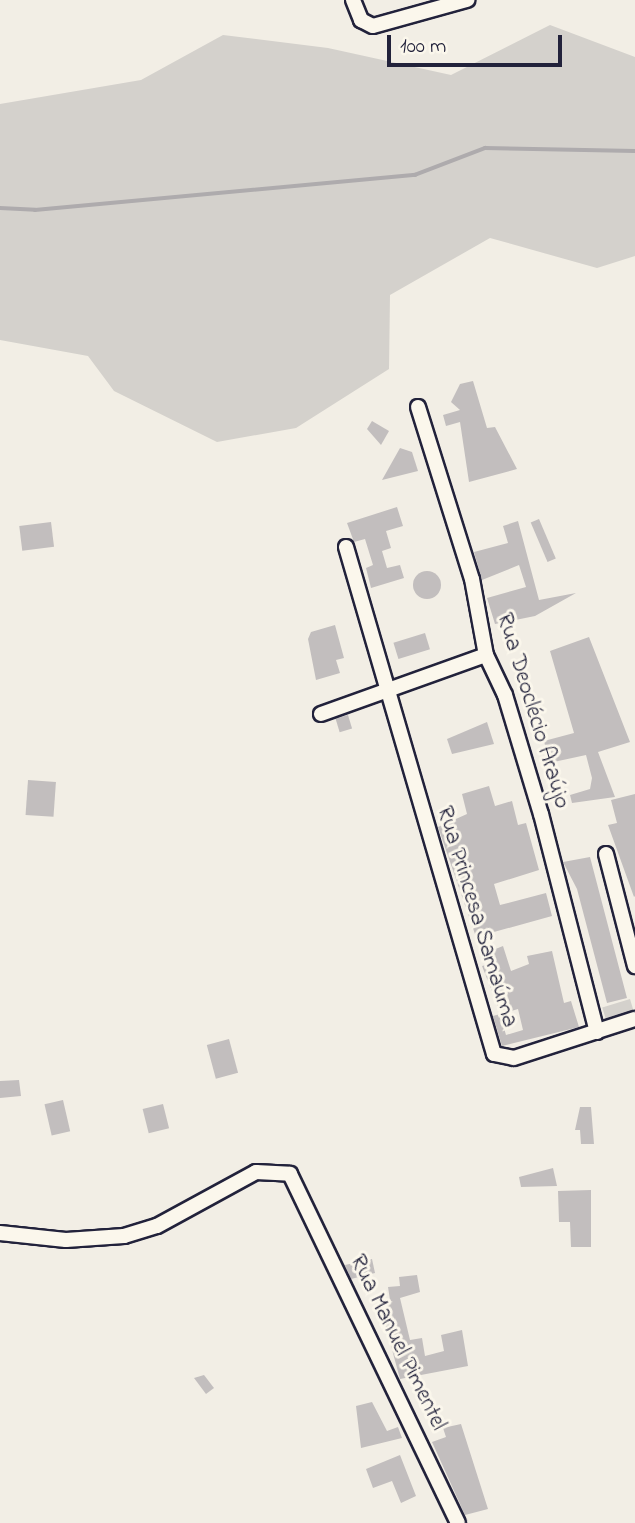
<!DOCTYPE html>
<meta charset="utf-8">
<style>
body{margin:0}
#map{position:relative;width:635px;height:1523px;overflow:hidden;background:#f2eee5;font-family:"Indie Flower",sans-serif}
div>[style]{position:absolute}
.green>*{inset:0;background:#d4d1cc;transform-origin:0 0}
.stream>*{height:3.5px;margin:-1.75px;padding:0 1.75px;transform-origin:1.75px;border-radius:1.75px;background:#aeabad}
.building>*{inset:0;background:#c2bebe;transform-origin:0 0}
.round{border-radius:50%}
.roads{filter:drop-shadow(2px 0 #22223b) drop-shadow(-2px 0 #22223b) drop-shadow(0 2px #22223b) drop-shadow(0 -2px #22223b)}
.minor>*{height:14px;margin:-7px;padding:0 7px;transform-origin:7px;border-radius:7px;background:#fbf7ec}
span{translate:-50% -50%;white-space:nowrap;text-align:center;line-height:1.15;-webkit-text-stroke:6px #fbf7ec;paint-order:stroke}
.street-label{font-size:23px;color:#22223b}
.scale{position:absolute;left:387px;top:35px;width:175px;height:32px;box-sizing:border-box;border:4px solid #22223b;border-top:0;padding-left:9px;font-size:21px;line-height:24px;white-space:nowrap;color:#22223b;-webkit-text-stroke:5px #fbf7ec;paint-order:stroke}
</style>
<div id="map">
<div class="green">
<i style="clip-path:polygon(550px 25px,635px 57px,635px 256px,597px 268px,490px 238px,390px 295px,389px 369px,296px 428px,217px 442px,114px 391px,88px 356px,0 340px,0 104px,141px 80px,223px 35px,328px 48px,451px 75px)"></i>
<i style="left:630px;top:999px;width:14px;height:29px;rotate:73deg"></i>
</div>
<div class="stream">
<i style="left:0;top:208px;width:35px;rotate:3deg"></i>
<i style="left:35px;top:210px;width:382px;rotate:-5.3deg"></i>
<i style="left:415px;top:175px;width:75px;rotate:-21.1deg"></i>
<i style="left:485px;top:148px;width:150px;rotate:1.1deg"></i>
</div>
<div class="building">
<i style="clip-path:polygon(473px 381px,487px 428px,495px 427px,517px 469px,469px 482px,460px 422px,446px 426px,443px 415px,460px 410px,451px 402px,460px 384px)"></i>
<i style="clip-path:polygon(372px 421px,389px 431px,381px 445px,367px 429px)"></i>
<i style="clip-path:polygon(400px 448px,412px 452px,418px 471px,382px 480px)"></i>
<i style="clip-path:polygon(397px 507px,403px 526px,386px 531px,391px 548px,382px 551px,387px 568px,400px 565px,404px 578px,371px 588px,366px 568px,373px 565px,365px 539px,354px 542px,347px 523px)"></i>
<i style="left:539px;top:519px;width:43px;height:9px;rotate:67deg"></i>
<i style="clip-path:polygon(518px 521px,539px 600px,576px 593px,535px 616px,495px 624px,487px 598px,526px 587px,519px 565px,482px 580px,474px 552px,508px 543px,503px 526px)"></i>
<i style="left:51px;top:522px;width:25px;height:32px;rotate:83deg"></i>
<i class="round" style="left:413px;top:571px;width:28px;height:28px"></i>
<i style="clip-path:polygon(335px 625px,344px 658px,336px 660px,340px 673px,316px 680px,308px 639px,311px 632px)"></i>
<i style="left:425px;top:633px;width:17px;height:33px;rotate:73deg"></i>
<i style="clip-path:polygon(589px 637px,630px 742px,598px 752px,615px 797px,572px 803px,570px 795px,590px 789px,592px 778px,586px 755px,549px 763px,544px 741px,574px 733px,550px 651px)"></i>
<i style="left:348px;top:715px;width:14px;height:13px;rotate:73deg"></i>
<i style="clip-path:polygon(487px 722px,494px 744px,452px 754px,447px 739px)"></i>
<i style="left:28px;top:780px;width:28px;height:35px;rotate:4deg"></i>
<i style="clip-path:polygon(489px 786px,495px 806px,512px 801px,518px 825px,526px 823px,539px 870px,494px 884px,500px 905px,546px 893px,552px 916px,476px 937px,438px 827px,467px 814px,462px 794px)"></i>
<i style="clip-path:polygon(635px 794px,635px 896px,634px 897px,608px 825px,617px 823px,611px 800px)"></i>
<i style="clip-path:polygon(590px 857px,627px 998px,607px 1003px,577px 889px,563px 862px)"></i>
<i style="clip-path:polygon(503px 946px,511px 971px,529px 964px,527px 956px,552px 951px,564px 1003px,571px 1001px,579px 1027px,502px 1046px,493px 1016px,500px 1014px,506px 1035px,523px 1030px,518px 1009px,501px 1014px,482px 966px,492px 963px,488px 952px)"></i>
<i style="left:229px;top:1039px;width:35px;height:23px;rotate:75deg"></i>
<i style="clip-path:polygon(19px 1080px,21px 1096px,0 1098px,0 1081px)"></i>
<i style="left:63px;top:1100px;width:32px;height:19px;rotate:77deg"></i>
<i style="left:163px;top:1104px;width:25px;height:21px;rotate:76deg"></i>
<i style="clip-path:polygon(580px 1107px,591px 1107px,594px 1144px,581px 1144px,580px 1130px,575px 1130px)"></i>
<i style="clip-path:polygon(553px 1168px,557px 1186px,521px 1187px,519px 1177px)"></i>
<i style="clip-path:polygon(591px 1190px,591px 1247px,571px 1247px,570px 1222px,559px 1222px,558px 1191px)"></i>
<i style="clip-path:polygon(372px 1259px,375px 1273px,351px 1279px,345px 1265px)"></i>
<i style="clip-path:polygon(417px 1275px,420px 1292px,400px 1298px,410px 1340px,422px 1338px,425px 1356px,444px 1351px,441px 1335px,462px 1330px,468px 1366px,400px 1379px,379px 1302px,390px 1300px,388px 1287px,400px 1286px,399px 1277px)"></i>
<i style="clip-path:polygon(204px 1375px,214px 1388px,206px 1394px,194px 1378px)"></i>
<i style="clip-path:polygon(372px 1402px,387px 1431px,398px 1427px,402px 1438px,361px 1448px,356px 1406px)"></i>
<i style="clip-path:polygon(461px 1424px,488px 1509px,465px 1515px,432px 1442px,446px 1437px,443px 1428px)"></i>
<i style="clip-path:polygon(400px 1455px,416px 1496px,401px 1503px,392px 1481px,373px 1488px,366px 1469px)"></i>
</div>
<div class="roads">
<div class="minor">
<i style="left:353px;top:0;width:22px;rotate:68deg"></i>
<i style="left:361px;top:20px;width:13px;rotate:27deg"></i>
<i style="left:373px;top:26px;width:98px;rotate:-15.5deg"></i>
<i style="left:418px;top:407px;width:180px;rotate:72.6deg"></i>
<i style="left:472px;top:579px;width:77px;rotate:79.6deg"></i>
<i style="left:486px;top:655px;width:44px;rotate:64.6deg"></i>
<i style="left:505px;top:695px;width:124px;rotate:73.2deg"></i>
<i style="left:541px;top:814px;width:225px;rotate:75.6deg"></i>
<i style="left:346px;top:547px;width:528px;rotate:73.73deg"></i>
<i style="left:494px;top:1054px;width:20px;rotate:11deg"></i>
<i style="left:514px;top:1058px;width:127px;rotate:-17.9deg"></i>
<i style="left:321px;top:714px;width:175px;rotate:-19.7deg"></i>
<i style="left:606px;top:854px;width:116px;rotate:75.5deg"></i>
<i style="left:0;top:1233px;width:66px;rotate:6.1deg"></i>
<i style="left:66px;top:1240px;width:58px;rotate:-3.9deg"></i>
<i style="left:124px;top:1236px;width:34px;rotate:-17deg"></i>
<i style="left:157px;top:1226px;width:113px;rotate:-28.6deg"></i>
<i style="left:256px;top:1172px;width:34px;rotate:3deg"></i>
<i style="left:290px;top:1174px;width:387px;rotate:64.3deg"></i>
</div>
</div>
<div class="street-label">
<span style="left:532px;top:711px;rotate:73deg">Rua Deoclécio Araújo</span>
<span style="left:476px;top:917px;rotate:73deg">Rua Princesa Samaúma</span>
<span style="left:397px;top:1343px;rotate:64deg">Rua Manuel Pimentel</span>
</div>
<div class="scale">100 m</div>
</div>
